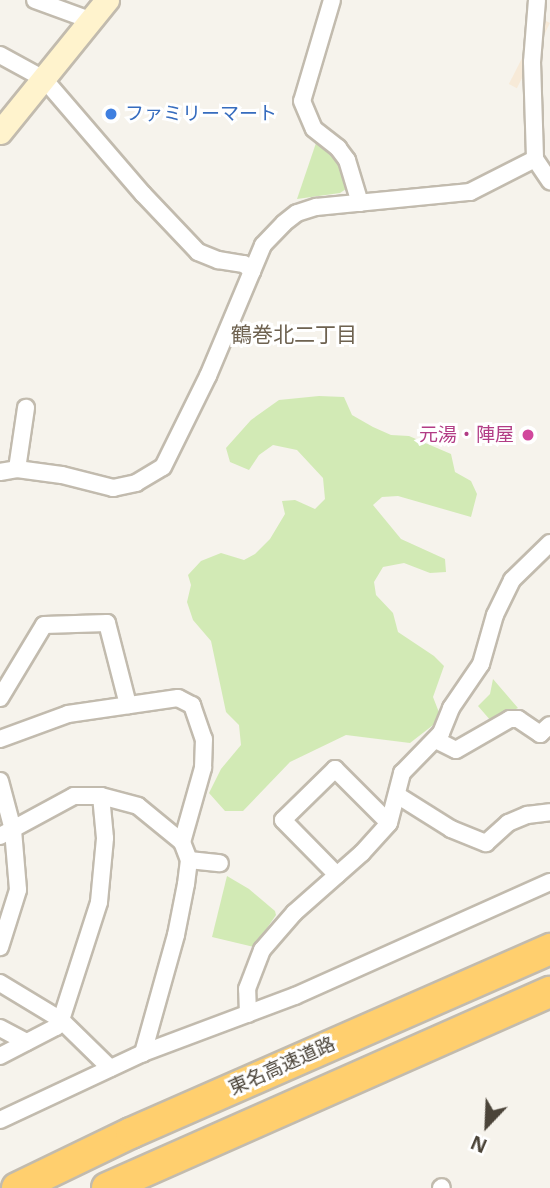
<!DOCTYPE html>
<meta charset="utf-8">
<style>
body{margin:0}
#map{position:relative;width:550px;height:1188px;overflow:hidden;background:#f6f3ec;font-family:"Open Sans","Noto Sans JP",sans-serif}
div>[style]{position:absolute}
.commercial>*{inset:0;background:#f7ead8;transform-origin:0 0}
.green>*{inset:0;background:#d2eab5}
.roads{filter:drop-shadow(2px 0 #c2bbae) drop-shadow(-2px 0 #c2bbae) drop-shadow(0 2px #c2bbae) drop-shadow(0 -2px #c2bbae)}
.minor>*{height:16px;margin:-8px;padding:0 8px;transform-origin:8px;border-radius:8px;background:#fff}
.secondary>*{height:23px;margin:-11.5px;padding:0 11.5px;transform-origin:11.5px;border-radius:11.5px;background:#fff3cd}
.motorway>*{height:30px;margin:-15px;padding:0 15px;transform-origin:15px;border-radius:15px;background:#ffcf6e}
.dots>*{width:19px;height:19px;translate:-50% -50%;box-sizing:border-box;border:4px solid #fff;border-radius:50%}
span{translate:-50% -50%;white-space:nowrap;text-align:center;line-height:1.15;-webkit-text-stroke:6px #fff;paint-order:stroke}
.shop-label{font-size:19px;color:#366cbe}
.left{translate:0 -50%;text-align:left}
.hotel-label{font-size:19px;color:#b23c85}
.right{translate:-100% -50%;text-align:right}
.street-label{font-size:19px;color:#4b4439}
.neighbourhood-label{font-size:21px;color:#6e6250}
.north{position:absolute;left:452px;top:1090px;width:70px;height:70px;-webkit-text-stroke:5px #fff;paint-order:stroke;rotate:203deg;font-size:19px;font-weight:700;line-height:28px;text-align:center;color:#4b4439}
.north::after{content:'';display:block;margin:auto;width:24px;height:32px;background:#4b4439;clip-path:polygon(50% 0,100% 100%,50% 72%,0 100%)}
</style>
<div id="map">
<div class="commercial">
<i style="left:542px;top:19px;width:9px;height:73px;rotate:27deg"></i>
</div>
<div class="green">
<i style="clip-path:polygon(316px 143px,337px 157px,344px 171px,346px 189px,340px 193px,297px 199px)"></i>
<i style="clip-path:polygon(319px 396px,344px 397px,352px 415px,373px 427px,391px 435px,409px 436px,451px 454px,455px 472px,471px 481px,477px 494px,471px 517px,398px 496px,382px 497px,373px 505px,401px 539px,445px 559px,446px 572px,430px 573px,404px 563px,383px 567px,374px 582px,376px 595px,393px 613px,398px 632px,434px 656px,444px 666px,433px 697px,440px 715px,437px 722px,410px 743px,346px 735px,290px 762px,243px 811px,225px 811px,209px 793px,221px 769px,241px 745px,239px 725px,226px 712px,211px 641px,193px 620px,187px 602px,191px 585px,188px 575px,201px 561px,221px 553px,244px 560px,255px 554px,270px 539px,285px 514px,282px 501px,295px 500px,315px 509px,325px 499px,323px 478px,297px 450px,273px 445px,259px 455px,249px 470px,230px 462px,226px 448px,251px 420px,279px 400px)"></i>
<i style="clip-path:polygon(493px 679px,518px 708px,491px 721px,478px 706px,490px 694px)"></i>
<i style="clip-path:polygon(227px 876px,249px 889px,275px 911px,276px 915px,254px 947px,212px 937px)"></i>
</div>
<div class="roads">
<div class="minor">
<i style="left:35px;top:0;width:59px;rotate:20deg"></i>
<i style="left:332px;top:0;width:105px;rotate:106.5deg"></i>
<i style="left:302px;top:101px;width:30px;rotate:67deg"></i>
<i style="left:314px;top:129px;width:31px;rotate:38deg"></i>
<i style="left:338px;top:148px;width:15px;rotate:53deg"></i>
<i style="left:347px;top:160px;width:45px;rotate:73.2deg"></i>
<i style="left:537px;top:0;width:62px;rotate:94.6deg"></i>
<i style="left:532px;top:62px;width:97px;rotate:88.2deg"></i>
<i style="left:535px;top:159px;width:27px;rotate:56deg"></i>
<i style="left:0;top:55px;width:50px;rotate:28.6deg"></i>
<i style="left:44px;top:79px;width:152px;rotate:49.3deg"></i>
<i style="left:143px;top:194px;width:80px;rotate:46.5deg"></i>
<i style="left:198px;top:252px;width:22px;rotate:22deg"></i>
<i style="left:218px;top:260px;width:26px;rotate:9deg"></i>
<i style="left:244px;top:264px;width:11px;rotate:41deg"></i>
<i style="left:17px;top:469px;width:62px;rotate:-81.6deg"></i>
<i style="left:0;top:472px;width:17px;rotate:-10deg"></i>
<i style="left:17px;top:469px;width:45px;rotate:7.6deg"></i>
<i style="left:62px;top:475px;width:53px;rotate:14.3deg"></i>
<i style="left:113px;top:488px;width:24px;rotate:-12deg"></i>
<i style="left:136px;top:483px;width:31px;rotate:-31deg"></i>
<i style="left:163px;top:467px;width:102px;rotate:-63.7deg"></i>
<i style="left:208px;top:376px;width:142px;rotate:-67.2deg"></i>
<i style="left:263px;top:245px;width:30px;rotate:-46deg"></i>
<i style="left:284px;top:223px;width:16px;rotate:-38deg"></i>
<i style="left:297px;top:213px;width:20px;rotate:-18deg"></i>
<i style="left:316px;top:207px;width:155px;rotate:-5.6deg"></i>
<i style="left:470px;top:192px;width:73px;rotate:-26.9deg"></i>
<i style="left:0;top:698px;width:85px;rotate:-58.9deg"></i>
<i style="left:44px;top:625px;width:63px;rotate:-1.8deg"></i>
<i style="left:107px;top:623px;width:85px;rotate:75.6deg"></i>
<i style="left:0;top:739px;width:72px;rotate:-20.2deg"></i>
<i style="left:68px;top:714px;width:111px;rotate:-8.3deg"></i>
<i style="left:178px;top:698px;width:16px;rotate:27deg"></i>
<i style="left:192px;top:705px;width:36px;rotate:71deg"></i>
<i style="left:204px;top:739px;width:29px;rotate:92deg"></i>
<i style="left:203px;top:768px;width:77px;rotate:105.8deg"></i>
<i style="left:436px;top:740px;width:22px;rotate:27deg"></i>
<i style="left:456px;top:750px;width:62px;rotate:-29.9deg"></i>
<i style="left:510px;top:719px;width:8px"></i>
<i style="left:518px;top:719px;width:27px;rotate:34deg"></i>
<i style="left:540px;top:734px;width:13px;rotate:-42deg"></i>
<i style="left:0;top:781px;width:51px;rotate:75.1deg"></i>
<i style="left:13px;top:830px;width:60px;rotate:85.2deg"></i>
<i style="left:18px;top:890px;width:60px;rotate:107.5deg"></i>
<i style="left:397px;top:795px;width:64px;rotate:32.2deg"></i>
<i style="left:451px;top:829px;width:38px;rotate:22deg"></i>
<i style="left:486px;top:843px;width:30px;rotate:-42deg"></i>
<i style="left:508px;top:823px;width:21px;rotate:-23deg"></i>
<i style="left:527px;top:815px;width:23px;rotate:-7deg"></i>
<i style="left:0;top:836px;width:84px;rotate:-28.4deg"></i>
<i style="left:74px;top:796px;width:27px"></i>
<i style="left:101px;top:796px;width:38px;rotate:15deg"></i>
<i style="left:138px;top:806px;width:57px;rotate:39.3deg"></i>
<i style="left:182px;top:842px;width:19px;rotate:69deg"></i>
<i style="left:189px;top:860px;width:24px;rotate:97deg"></i>
<i style="left:186px;top:884px;width:52px;rotate:101.1deg"></i>
<i style="left:176px;top:935px;width:123px;rotate:105.6deg"></i>
<i style="left:189px;top:860px;width:31px;rotate:6deg"></i>
<i style="left:337px;top:875px;width:77px;rotate:-134.5deg"></i>
<i style="left:283px;top:820px;width:73px;rotate:-44.4deg"></i>
<i style="left:335px;top:769px;width:76px;rotate:45deg"></i>
<i style="left:0;top:983px;width:71px;rotate:31.2deg"></i>
<i style="left:61px;top:1020px;width:69px;rotate:44.4deg"></i>
<i style="left:248px;top:1014px;width:25px;rotate:-92deg"></i>
<i style="left:247px;top:989px;width:42px;rotate:-69deg"></i>
<i style="left:262px;top:950px;width:49px;rotate:-49.1deg"></i>
<i style="left:294px;top:913px;width:91px;rotate:-41.4deg"></i>
<i style="left:362px;top:853px;width:40px;rotate:-48deg"></i>
<i style="left:389px;top:823px;width:52px;rotate:-75.4deg"></i>
<i style="left:402px;top:773px;width:56px;rotate:-45.7deg"></i>
<i style="left:441px;top:733px;width:27px;rotate:-68deg"></i>
<i style="left:451px;top:708px;width:53px;rotate:-55.7deg"></i>
<i style="left:481px;top:664px;width:51px;rotate:-74.1deg"></i>
<i style="left:495px;top:615px;width:39px;rotate:-64deg"></i>
<i style="left:512px;top:580px;width:53px;rotate:-44.2deg"></i>
<i style="left:0;top:1028px;width:30px;rotate:28deg"></i>
<i style="left:0;top:1056px;width:63px;rotate:-27.4deg"></i>
<i style="left:56px;top:1027px;width:9px;rotate:-54deg"></i>
<i style="left:61px;top:1020px;width:124px;rotate:-72.1deg"></i>
<i style="left:99px;top:902px;width:64px;rotate:-84.6deg"></i>
<i style="left:105px;top:838px;width:42px;rotate:-95.4deg"></i>
<i style="left:0;top:1120px;width:158px;rotate:-25.1deg"></i>
<i style="left:143px;top:1053px;width:162px;rotate:-20.6deg"></i>
<i style="left:295px;top:996px;width:279px;rotate:-24.1deg"></i>
<i style="left:441px;top:1188px;width:1px;rotate:-45deg"></i>
</div>
<div class="secondary">
<i style="left:0;top:132px;width:170px;rotate:-51deg"></i>
</div>
<div class="motorway">
<i style="left:17px;top:1188px;width:127px;rotate:-25.8deg"></i>
<i style="left:131px;top:1133px;width:458px;rotate:-23.7deg"></i>
<i style="left:107px;top:1188px;width:484px;rotate:-23.9deg"></i>
</div>
</div>
<div class="dots">
<i style="left:111px;top:114px;background:#3f7fe0"></i>
<i style="left:528px;top:435px;background:#d1479c"></i>
</div>
<div class="shop-label">
<span class="left" style="left:125px;top:114px">ファミリーマート</span>
</div>
<div class="hotel-label">
<span class="right" style="left:514px;top:435px">元湯・陣屋</span>
</div>
<div class="street-label">
<span style="left:282px;top:1066px;rotate:-24deg">東名高速道路</span>
</div>
<div class="neighbourhood-label">
<span style="left:294px;top:334px">鶴巻北二丁目</span>
</div>
<div class="north">N</div>
</div>
